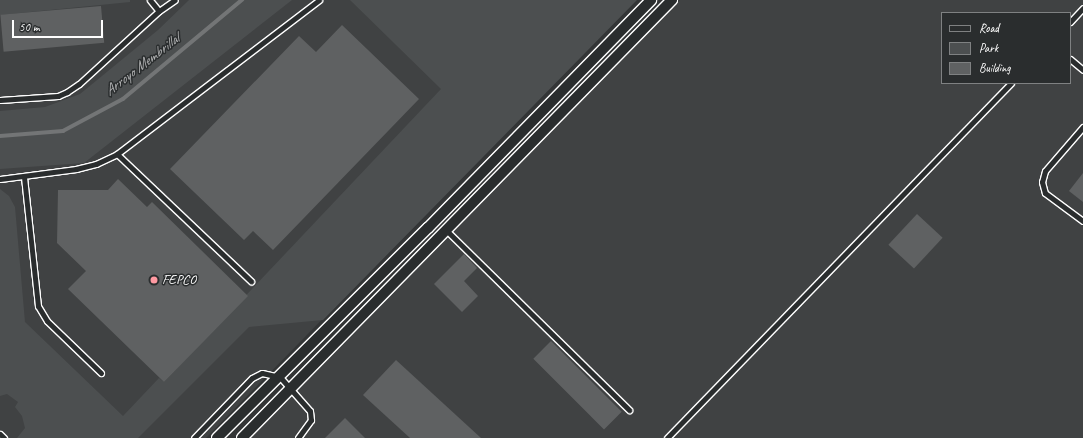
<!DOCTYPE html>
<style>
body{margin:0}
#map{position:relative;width:1083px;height:438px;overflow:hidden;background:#333536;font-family:Caveat,sans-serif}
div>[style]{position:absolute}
.built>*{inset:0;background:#404243}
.green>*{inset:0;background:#4c4f50}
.stream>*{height:3.5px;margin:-1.75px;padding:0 1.75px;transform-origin:1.75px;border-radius:1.75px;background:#737576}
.building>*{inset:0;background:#5f6162;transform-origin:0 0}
.roads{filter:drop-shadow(1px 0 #fff) drop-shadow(-1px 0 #fff) drop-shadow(0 1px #fff) drop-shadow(0 -1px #fff)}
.lane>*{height:5px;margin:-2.5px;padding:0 2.5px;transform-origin:2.5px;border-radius:2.5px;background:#2a2d2e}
.street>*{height:10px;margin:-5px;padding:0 5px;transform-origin:5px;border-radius:5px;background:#2a2d2e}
.dots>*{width:11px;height:11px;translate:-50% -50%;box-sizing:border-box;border:2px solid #2a2d2e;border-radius:50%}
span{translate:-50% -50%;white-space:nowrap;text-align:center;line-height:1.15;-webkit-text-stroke:3px #2a2d2e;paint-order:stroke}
.poi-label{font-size:14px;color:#fff}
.left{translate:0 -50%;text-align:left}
.water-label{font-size:15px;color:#b2b3b4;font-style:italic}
.legend{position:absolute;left:941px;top:12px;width:130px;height:72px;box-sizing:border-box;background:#2a2d2e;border:1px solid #7f8182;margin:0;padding:5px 7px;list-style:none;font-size:12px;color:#fff}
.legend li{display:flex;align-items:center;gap:8px;height:20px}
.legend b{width:20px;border:1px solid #7f8182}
.scale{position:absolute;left:12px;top:20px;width:91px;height:18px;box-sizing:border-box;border:2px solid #fff;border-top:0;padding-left:5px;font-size:12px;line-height:14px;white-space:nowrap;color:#fff;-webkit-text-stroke:3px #2a2d2e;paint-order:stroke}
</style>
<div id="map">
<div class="built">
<i style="clip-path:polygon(0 0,635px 0,206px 438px,0 438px)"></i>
<i style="clip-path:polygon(evenodd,680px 0,1083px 0,1083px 438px,243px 438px,680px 0,942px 13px,1070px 13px,1070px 83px,942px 83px,942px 13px)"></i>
</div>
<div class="green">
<i style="clip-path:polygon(0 0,130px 0,130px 2px,0 15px)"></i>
<i style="clip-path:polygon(189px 0,292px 0,84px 163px,0 169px,0 111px,45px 107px,80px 94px,158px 30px)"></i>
<i style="clip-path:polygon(350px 0,637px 0,323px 320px,249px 327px,138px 438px,17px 438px,25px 428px,22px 416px,15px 407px,18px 402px,7px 394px,0 396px,0 189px,9px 196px,15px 207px,25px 322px,123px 416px,159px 378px,164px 382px,441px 89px)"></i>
</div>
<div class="stream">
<i style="left:0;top:136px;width:63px;rotate:-4.5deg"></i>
<i style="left:63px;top:131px;width:68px;rotate:-28.1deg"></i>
<i style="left:123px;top:99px;width:155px;rotate:-39.8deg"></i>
</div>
<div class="building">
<i style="left:101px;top:6px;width:37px;height:101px;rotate:85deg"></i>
<i style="clip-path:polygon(342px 25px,419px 99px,273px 250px,253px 231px,244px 240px,170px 169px,299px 36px,316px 52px)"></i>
<i style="clip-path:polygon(1083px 173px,1083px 202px,1069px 191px)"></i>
<i style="clip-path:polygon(118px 179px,147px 207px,152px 202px,248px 296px,164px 382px,68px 289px,86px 271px,57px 243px,58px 190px,108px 190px)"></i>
<i style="left:917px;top:214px;width:35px;height:42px;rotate:43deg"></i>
<i style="clip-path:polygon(464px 254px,477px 268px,464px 281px,478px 296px,462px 312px,434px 284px)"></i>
<i style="left:551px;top:341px;width:100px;height:25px;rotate:45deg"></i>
<i style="clip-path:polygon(396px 360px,481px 438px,410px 438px,363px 395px)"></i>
<i style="clip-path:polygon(345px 418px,365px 438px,325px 438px)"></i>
</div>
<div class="roads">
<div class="lane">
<i style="left:150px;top:0;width:14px;rotate:51deg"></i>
<i style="left:1070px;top:22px;width:19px;rotate:-47deg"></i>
<i style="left:1070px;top:59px;width:17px;rotate:40deg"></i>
<i style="left:0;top:100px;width:58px;rotate:-3.9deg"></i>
<i style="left:58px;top:96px;width:10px;rotate:-24deg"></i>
<i style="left:67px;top:92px;width:14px;rotate:-34deg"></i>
<i style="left:79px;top:84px;width:108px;rotate:-42.4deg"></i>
<i style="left:159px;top:11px;width:19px;rotate:-35deg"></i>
<i style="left:1083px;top:127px;width:58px;rotate:130.8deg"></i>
<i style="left:1045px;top:171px;width:11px;rotate:105deg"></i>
<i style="left:1042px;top:182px;width:11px;rotate:75deg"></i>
<i style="left:1045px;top:193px;width:47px;rotate:36.4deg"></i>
<i style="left:117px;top:154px;width:185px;rotate:43.5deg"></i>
<i style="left:24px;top:177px;width:130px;rotate:83.8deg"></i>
<i style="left:38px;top:306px;width:17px;rotate:59deg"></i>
<i style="left:47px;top:321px;width:75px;rotate:43.9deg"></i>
<i style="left:0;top:179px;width:77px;rotate:-7.5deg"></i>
<i style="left:76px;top:169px;width:21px;rotate:-14deg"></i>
<i style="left:96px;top:164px;width:23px;rotate:-25deg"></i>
<i style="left:117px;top:154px;width:254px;rotate:-37.3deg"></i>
<i style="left:446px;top:230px;width:257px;rotate:44.5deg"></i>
<i style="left:0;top:434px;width:6px;rotate:45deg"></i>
<i style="left:194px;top:438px;width:83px;rotate:-46deg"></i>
<i style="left:252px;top:378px;width:11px;rotate:-27deg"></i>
<i style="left:262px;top:373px;width:18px;rotate:13deg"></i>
<i style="left:280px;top:377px;width:45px;rotate:48.6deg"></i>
<i style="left:310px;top:411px;width:9px;rotate:84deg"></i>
<i style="left:311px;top:420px;width:22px;rotate:126deg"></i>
<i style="left:667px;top:438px;width:494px;rotate:-45.9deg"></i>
</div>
<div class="street">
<i style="left:217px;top:438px;width:298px;rotate:-44.9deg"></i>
<i style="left:428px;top:228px;width:319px;rotate:-45.6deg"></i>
<i style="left:242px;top:438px;width:614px;rotate:-45.53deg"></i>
</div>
</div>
<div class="dots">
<i style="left:154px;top:280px;background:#ff9aa2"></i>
</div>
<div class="poi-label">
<span class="left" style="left:162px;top:280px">FEPCO</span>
</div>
<div class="water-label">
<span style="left:142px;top:65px;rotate:-38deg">Arroyo Membrillal</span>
</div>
<ul class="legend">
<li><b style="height:5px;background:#2a2d2e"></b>Road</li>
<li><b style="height:11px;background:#4c4f50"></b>Park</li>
<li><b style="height:11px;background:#5f6162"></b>Building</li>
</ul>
<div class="scale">50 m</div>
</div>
